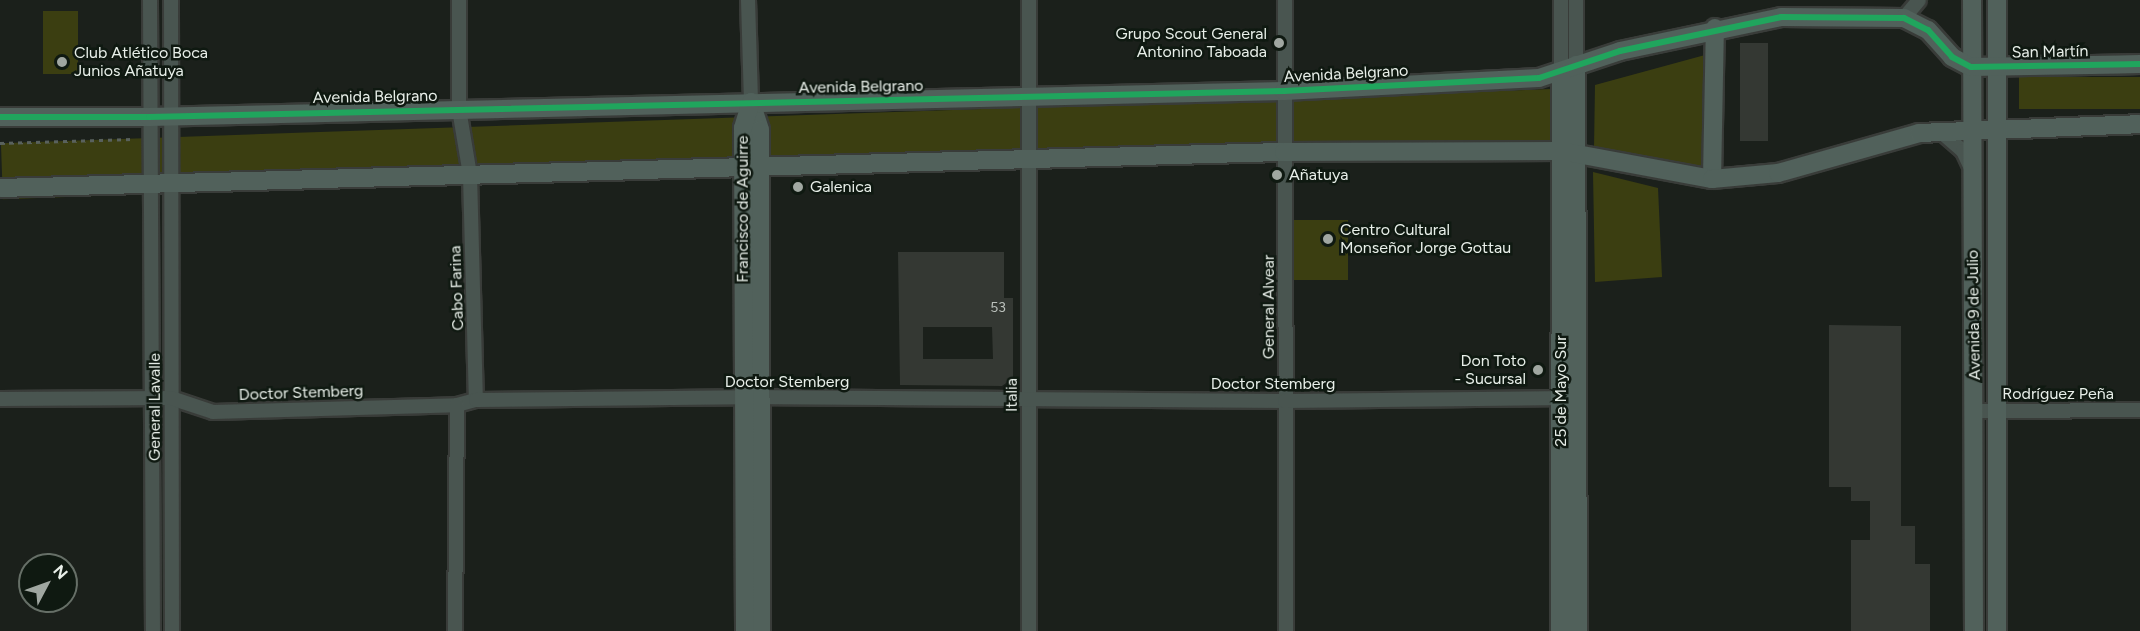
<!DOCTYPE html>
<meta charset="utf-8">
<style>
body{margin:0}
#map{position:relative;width:2140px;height:631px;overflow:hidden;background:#1b201b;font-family:Figtree,sans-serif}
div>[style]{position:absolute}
.green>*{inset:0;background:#3b3e11;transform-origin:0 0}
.building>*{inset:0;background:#343833;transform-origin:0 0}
.path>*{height:3px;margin-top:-1.5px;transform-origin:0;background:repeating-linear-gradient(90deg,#59615d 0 4.5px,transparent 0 9px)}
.roads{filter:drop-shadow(2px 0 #393c39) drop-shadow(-2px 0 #393c39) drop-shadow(0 2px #393c39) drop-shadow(0 -2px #393c39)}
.street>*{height:14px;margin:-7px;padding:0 7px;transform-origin:7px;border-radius:7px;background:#495550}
.secondary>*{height:18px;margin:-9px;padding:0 9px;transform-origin:9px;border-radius:9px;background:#51615b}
.cycleway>*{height:6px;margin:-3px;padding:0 3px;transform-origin:3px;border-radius:3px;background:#20a55d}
.dots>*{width:16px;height:16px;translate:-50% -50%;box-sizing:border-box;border:3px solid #0f1911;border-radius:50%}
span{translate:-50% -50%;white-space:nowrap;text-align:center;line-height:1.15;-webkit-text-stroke:5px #0f1911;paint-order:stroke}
.number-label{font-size:14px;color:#bbc1bc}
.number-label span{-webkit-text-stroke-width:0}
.poi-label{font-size:16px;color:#e8efe9}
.right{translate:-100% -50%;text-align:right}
.left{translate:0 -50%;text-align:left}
.street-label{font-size:16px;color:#e8efe9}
.north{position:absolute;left:18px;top:553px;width:60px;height:60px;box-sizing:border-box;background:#0f1911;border:2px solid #666f67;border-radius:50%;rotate:49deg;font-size:16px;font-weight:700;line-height:24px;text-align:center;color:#e8efe9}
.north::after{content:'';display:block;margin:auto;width:21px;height:27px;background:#a0a7a1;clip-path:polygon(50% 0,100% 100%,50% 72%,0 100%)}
</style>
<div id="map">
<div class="green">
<i style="left:43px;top:11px;width:35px;height:63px"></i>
<i style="clip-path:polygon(1705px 55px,1702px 166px,1594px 149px,1595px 85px)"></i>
<i style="left:2140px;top:77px;width:32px;height:121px;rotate:90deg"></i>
<i style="left:1552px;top:89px;width:56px;height:1552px;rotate:88deg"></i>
<i style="clip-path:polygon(1593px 172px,1658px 188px,1662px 277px,1595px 282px)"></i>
<i style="left:1287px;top:220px;width:61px;height:60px"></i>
</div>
<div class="building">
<i style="left:1740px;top:43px;width:28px;height:98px"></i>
<i style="clip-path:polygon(evenodd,898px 252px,1004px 252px,1004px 298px,1013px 298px,1013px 378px,1002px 386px,900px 385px,898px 252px,923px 327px,992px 327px,993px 359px,923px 359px,923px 327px)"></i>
<i style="clip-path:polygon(1829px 325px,1901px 326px,1901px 526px,1915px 526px,1915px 564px,1930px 564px,1930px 631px,1851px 631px,1851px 540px,1870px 540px,1870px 501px,1851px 501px,1851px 487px,1829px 487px)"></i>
</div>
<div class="path">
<i style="left:0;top:143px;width:133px;rotate:-1.7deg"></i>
</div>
<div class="roads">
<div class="street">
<i style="left:150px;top:0;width:631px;rotate:89.73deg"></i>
<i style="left:171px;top:0;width:631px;rotate:89.91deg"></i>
<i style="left:459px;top:0;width:109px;rotate:90deg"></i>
<i style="left:459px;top:109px;width:67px;rotate:80.5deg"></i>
<i style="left:470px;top:175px;width:225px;rotate:88.5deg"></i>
<i style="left:748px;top:0;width:102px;rotate:88.3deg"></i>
<i style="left:1029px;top:0;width:631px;rotate:90deg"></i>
<i style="left:1285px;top:0;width:631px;rotate:89.91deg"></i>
<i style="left:1904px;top:18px;width:23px;rotate:-50deg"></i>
<i style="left:1576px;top:65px;width:65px;rotate:-90deg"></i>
<i style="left:1561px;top:72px;width:72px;rotate:-90deg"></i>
<i style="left:1941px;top:132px;width:29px;rotate:41deg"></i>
<i style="left:1963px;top:151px;width:19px;rotate:65deg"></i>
<i style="left:0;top:399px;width:171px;rotate:-0.3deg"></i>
<i style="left:171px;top:398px;width:44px;rotate:18.4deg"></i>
<i style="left:213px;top:412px;width:244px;rotate:-1.6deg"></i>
<i style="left:457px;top:405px;width:20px;rotate:-15deg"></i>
<i style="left:476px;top:400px;width:268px;rotate:-0.6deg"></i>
<i style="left:744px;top:397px;width:541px;rotate:0.42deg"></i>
<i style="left:1285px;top:401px;width:285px;rotate:-0.6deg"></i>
<i style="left:1975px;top:411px;width:165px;rotate:-0.3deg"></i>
<i style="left:455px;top:631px;width:226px;rotate:-89.5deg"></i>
</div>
<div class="secondary">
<i style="left:1972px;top:0;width:631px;rotate:89.82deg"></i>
<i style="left:1997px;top:0;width:631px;rotate:90deg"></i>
<i style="left:1576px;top:65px;width:566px;rotate:89.8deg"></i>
<i style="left:751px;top:102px;width:29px;rotate:72deg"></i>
<i style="left:760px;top:130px;width:501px;rotate:89.89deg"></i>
<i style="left:0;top:117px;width:149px"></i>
<i style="left:149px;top:117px;width:1135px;rotate:-1.31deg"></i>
<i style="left:1284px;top:91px;width:255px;rotate:-2.9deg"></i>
<i style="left:1539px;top:78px;width:85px;rotate:-18.4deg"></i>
<i style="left:1620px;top:51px;width:165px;rotate:-11.9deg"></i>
<i style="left:1781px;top:17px;width:123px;rotate:0.5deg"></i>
<i style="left:1904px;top:18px;width:27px;rotate:27deg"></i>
<i style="left:1928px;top:30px;width:36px;rotate:48deg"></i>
<i style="left:1952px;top:57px;width:21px;rotate:28deg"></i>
<i style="left:1971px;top:67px;width:169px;rotate:-1deg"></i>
<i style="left:1712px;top:179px;width:151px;rotate:-88.9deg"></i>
<i style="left:0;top:188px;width:1285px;rotate:-1.61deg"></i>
<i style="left:1284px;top:152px;width:277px;rotate:-0.2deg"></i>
<i style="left:1561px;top:151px;width:154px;rotate:10.5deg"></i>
<i style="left:1712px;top:179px;width:66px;rotate:-5.2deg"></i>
<i style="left:1778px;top:173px;width:147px;rotate:-15.8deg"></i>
<i style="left:1919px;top:133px;width:221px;rotate:-2.3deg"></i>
<i style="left:745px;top:631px;width:503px;rotate:-90.23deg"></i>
<i style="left:743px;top:128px;width:27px;rotate:-73deg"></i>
<i style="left:1560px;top:631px;width:559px;rotate:-89.9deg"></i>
</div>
</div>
<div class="cycleway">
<i style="left:0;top:117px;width:149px"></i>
<i style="left:149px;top:117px;width:1135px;rotate:-1.31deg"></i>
<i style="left:1284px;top:91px;width:255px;rotate:-2.9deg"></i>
<i style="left:1539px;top:78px;width:85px;rotate:-18.4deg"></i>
<i style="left:1620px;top:51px;width:165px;rotate:-11.9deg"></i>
<i style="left:1781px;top:17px;width:123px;rotate:0.5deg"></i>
<i style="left:1904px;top:18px;width:27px;rotate:27deg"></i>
<i style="left:1928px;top:30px;width:36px;rotate:48deg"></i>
<i style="left:1952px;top:57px;width:21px;rotate:28deg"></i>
<i style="left:1971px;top:67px;width:169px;rotate:-1deg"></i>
</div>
<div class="dots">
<i style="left:1279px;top:43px;background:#a0a7a1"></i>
<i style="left:62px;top:62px;background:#a0a7a1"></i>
<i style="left:1277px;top:175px;background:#a0a7a1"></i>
<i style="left:798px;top:187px;background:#a0a7a1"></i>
<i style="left:1328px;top:239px;background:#a0a7a1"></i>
<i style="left:1538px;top:370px;background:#a0a7a1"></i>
</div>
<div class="number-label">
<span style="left:998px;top:308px">53</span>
</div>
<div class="poi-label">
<span class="right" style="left:1267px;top:43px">Grupo Scout General<br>Antonino Taboada</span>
<span class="left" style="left:74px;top:62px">Club Atlético Boca<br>Junios Añatuya</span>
<span class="left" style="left:1289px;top:175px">Añatuya</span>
<span class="left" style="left:810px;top:187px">Galenica</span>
<span class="left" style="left:1340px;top:239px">Centro Cultural<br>Monseñor Jorge Gottau</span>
<span class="right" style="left:1526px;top:370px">Don Toto<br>- Sucursal</span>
</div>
<div class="street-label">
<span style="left:2050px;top:52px;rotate:-1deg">San Martín</span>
<span style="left:1346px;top:74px;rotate:-3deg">Avenida Belgrano</span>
<span style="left:861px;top:87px;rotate:-1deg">Avenida Belgrano</span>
<span style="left:375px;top:97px;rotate:-1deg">Avenida Belgrano</span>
<span style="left:743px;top:209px;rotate:-90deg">Francisco de Aguirre</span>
<span style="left:457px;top:288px;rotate:-92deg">Cabo Farina</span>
<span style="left:1269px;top:307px;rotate:-90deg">General Alvear</span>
<span style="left:1974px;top:315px;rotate:-91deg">Avenida 9 de Julio</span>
<span style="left:787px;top:382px">Doctor Stemberg</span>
<span style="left:1273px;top:384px">Doctor Stemberg</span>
<span style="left:1561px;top:391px;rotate:-90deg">25 de Mayo Sur</span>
<span style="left:301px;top:393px;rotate:-2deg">Doctor Stemberg</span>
<span style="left:2058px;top:394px">Rodríguez Peña</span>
<span style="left:1012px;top:395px;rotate:-90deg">Italia</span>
<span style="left:155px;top:407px;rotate:-90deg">General Lavalle</span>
</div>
<div class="north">N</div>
</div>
